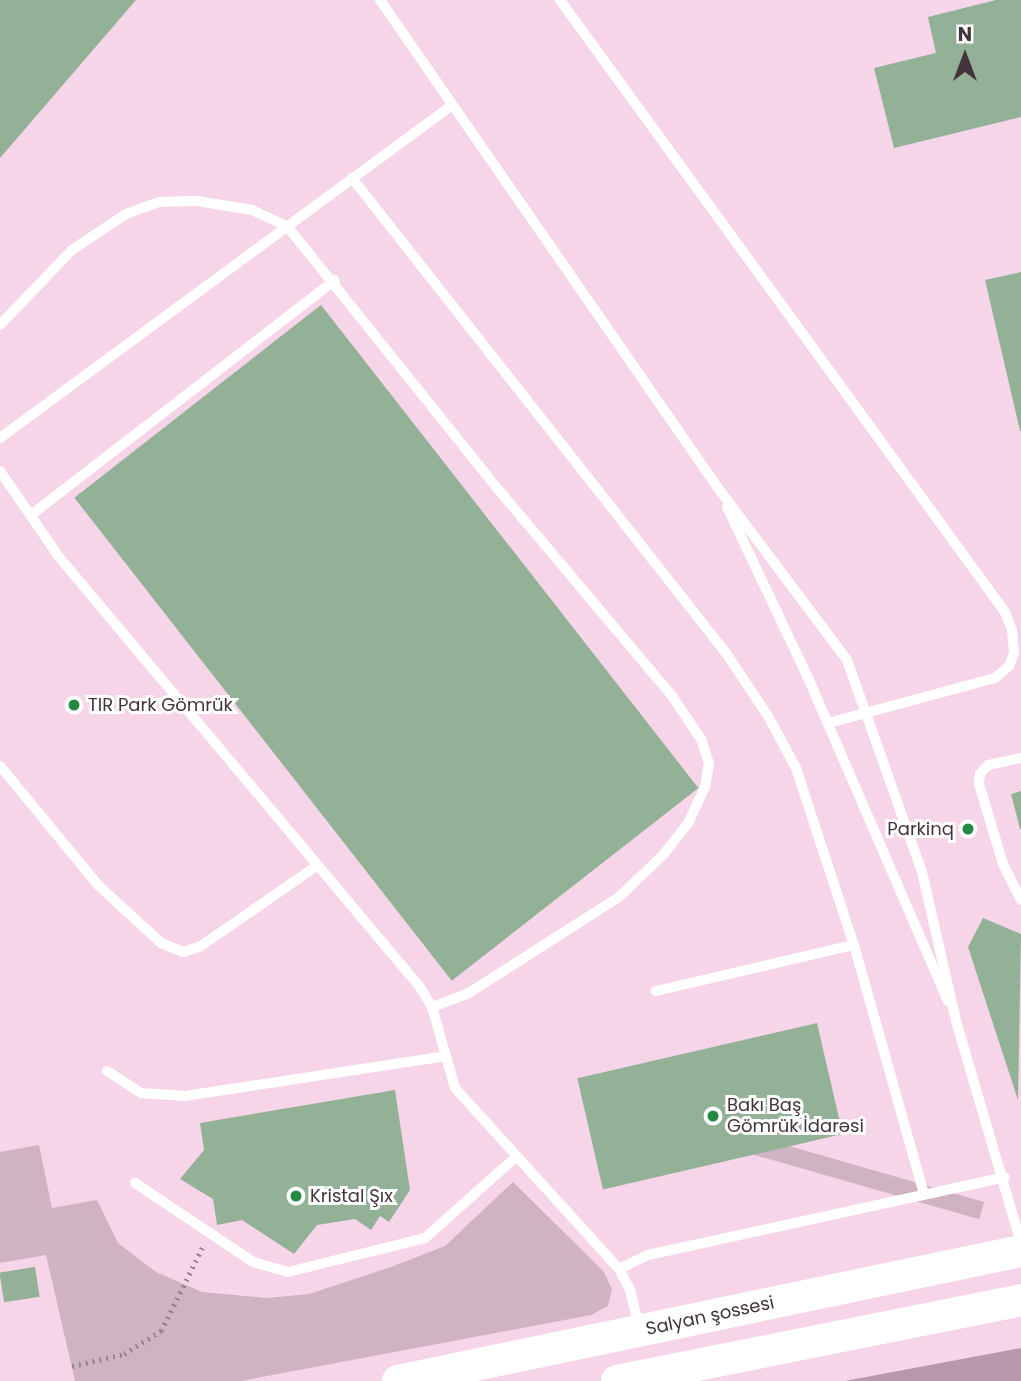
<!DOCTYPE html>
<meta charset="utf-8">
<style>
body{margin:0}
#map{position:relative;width:1021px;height:1381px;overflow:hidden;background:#f5d5e7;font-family:Poppins,sans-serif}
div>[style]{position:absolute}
.green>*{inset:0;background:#cfb3c3;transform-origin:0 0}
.forest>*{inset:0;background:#ba96ab}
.building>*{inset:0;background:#92b196;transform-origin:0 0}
.path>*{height:4.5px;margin-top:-2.25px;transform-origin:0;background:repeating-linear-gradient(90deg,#9a8390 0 2px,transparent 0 7px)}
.service>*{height:10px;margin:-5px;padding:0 5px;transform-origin:5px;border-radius:5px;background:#fff}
.trunk>*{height:32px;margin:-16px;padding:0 16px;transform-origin:16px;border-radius:16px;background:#fff}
.dots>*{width:19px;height:19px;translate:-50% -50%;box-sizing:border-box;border:4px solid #fff;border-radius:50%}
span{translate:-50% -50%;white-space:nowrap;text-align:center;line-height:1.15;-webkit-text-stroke:6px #fff;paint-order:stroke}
.poi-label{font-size:18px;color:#41343b}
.left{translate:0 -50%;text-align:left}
.right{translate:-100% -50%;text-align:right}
.street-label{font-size:18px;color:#41343b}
.north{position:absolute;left:930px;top:21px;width:70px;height:70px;-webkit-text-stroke:5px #fff;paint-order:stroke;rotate:0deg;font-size:19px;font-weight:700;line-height:28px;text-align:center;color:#41343b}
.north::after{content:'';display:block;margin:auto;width:24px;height:32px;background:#41343b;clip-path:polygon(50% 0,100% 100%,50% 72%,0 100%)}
</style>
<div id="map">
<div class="green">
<i style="clip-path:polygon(39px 1145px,52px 1208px,97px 1200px,118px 1243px,156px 1272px,202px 1292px,267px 1298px,309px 1294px,391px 1267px,445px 1246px,513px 1182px,604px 1272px,612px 1289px,608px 1306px,591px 1315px,241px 1381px,75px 1381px,46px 1255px,0 1263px,0 1152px)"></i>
<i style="left:984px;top:1202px;width:18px;height:313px;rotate:106deg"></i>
</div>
<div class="forest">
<i style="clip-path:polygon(1021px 1348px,1021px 1381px,845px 1381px)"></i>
</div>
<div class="building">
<i style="clip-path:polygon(0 0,136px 0,0 158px)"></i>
<i style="clip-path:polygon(996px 0,1021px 0,1021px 117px,894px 148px,874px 68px,936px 53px,928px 17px)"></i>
<i style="clip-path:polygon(1021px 272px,1021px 431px,1020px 431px,985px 280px)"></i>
<i style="left:321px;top:305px;width:613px;height:313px;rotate:52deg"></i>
<i style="clip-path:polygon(1021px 791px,1021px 829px,1020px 829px,1011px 794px)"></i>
<i style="clip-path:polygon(983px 918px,1021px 934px,1018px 1100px,968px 947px)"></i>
<i style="left:817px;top:1023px;width:114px;height:246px;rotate:77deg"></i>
<i style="clip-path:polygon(395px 1090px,410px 1190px,389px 1222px,380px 1216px,371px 1230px,355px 1219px,317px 1225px,294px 1254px,242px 1220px,217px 1225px,213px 1199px,180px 1179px,204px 1150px,200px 1123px)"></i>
<i style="left:35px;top:1267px;width:30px;height:36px;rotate:81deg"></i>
</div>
<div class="path">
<i style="left:72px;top:1366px;width:53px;rotate:-13deg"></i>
<i style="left:124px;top:1354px;width:44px;rotate:-31.9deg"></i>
<i style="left:161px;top:1331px;width:95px;rotate:-63.7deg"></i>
</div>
<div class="service">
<i style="left:380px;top:0;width:594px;rotate:55.29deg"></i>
<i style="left:718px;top:488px;width:215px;rotate:53.1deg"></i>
<i style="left:847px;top:660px;width:225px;rotate:70.5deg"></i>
<i style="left:922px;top:872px;width:153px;rotate:77.1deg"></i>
<i style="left:956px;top:1021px;width:231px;rotate:73.7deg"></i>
<i style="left:560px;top:0;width:757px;rotate:53.98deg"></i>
<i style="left:1005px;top:612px;width:19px;rotate:69deg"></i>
<i style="left:1012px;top:630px;width:23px;rotate:85deg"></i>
<i style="left:1014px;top:653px;width:14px;rotate:111deg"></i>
<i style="left:1009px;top:666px;width:18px;rotate:139deg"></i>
<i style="left:995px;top:678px;width:173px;rotate:164.9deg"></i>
<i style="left:352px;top:178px;width:605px;rotate:51.78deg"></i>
<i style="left:726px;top:653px;width:76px;rotate:56.3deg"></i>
<i style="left:768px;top:716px;width:59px;rotate:61.7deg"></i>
<i style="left:796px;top:768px;width:186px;rotate:71.9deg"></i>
<i style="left:0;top:325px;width:104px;rotate:-46.2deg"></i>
<i style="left:72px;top:250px;width:65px;rotate:-33.7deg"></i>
<i style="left:126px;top:214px;width:35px;rotate:-20deg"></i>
<i style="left:159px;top:202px;width:38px;rotate:-2deg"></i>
<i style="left:197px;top:201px;width:56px;rotate:9.3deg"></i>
<i style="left:252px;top:210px;width:38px;rotate:25deg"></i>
<i style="left:287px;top:226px;width:328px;rotate:51.3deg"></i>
<i style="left:492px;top:482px;width:280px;rotate:49.9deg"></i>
<i style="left:672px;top:696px;width:52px;rotate:56deg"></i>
<i style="left:701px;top:739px;width:25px;rotate:72deg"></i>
<i style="left:709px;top:763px;width:24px;rotate:99deg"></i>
<i style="left:705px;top:787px;width:38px;rotate:115deg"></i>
<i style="left:689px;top:822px;width:42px;rotate:128.2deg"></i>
<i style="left:663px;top:855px;width:61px;rotate:136.3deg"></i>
<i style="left:619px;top:897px;width:178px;rotate:147.4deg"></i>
<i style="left:469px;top:993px;width:40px;rotate:159deg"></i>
<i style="left:0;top:438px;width:560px;rotate:-36.36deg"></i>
<i style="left:0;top:471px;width:104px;rotate:55.5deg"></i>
<i style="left:59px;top:557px;width:561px;rotate:49.99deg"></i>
<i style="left:420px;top:987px;width:23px;rotate:59deg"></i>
<i style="left:432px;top:1007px;width:84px;rotate:74.1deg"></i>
<i style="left:455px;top:1088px;width:244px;rotate:47.8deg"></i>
<i style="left:619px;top:1269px;width:24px;rotate:62deg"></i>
<i style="left:630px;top:1290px;width:38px;rotate:76deg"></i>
<i style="left:727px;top:507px;width:191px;rotate:64.6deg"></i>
<i style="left:809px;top:680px;width:350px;rotate:66.6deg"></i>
<i style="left:31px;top:515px;width:384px;rotate:-37.7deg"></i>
<i style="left:1021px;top:758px;width:34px;rotate:168deg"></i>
<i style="left:988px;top:765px;width:12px;rotate:132deg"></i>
<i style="left:980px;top:774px;width:10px;rotate:96deg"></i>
<i style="left:979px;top:784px;width:84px;rotate:73.3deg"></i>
<i style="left:1003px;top:864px;width:40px;rotate:63.4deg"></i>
<i style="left:0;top:766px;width:154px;rotate:50.5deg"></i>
<i style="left:98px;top:885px;width:86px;rotate:42.6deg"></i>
<i style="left:161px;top:943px;width:24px;rotate:22deg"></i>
<i style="left:183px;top:952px;width:19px;rotate:-18deg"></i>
<i style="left:201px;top:946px;width:142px;rotate:-34.7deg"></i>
<i style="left:656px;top:991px;width:203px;rotate:-13.1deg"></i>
<i style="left:854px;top:945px;width:259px;rotate:74.3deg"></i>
<i style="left:107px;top:1071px;width:40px;rotate:32.9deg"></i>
<i style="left:141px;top:1093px;width:44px;rotate:3.9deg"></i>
<i style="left:185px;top:1096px;width:263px;rotate:-8.7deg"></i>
<i style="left:135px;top:1183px;width:142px;rotate:33.8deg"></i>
<i style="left:253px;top:1262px;width:36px;rotate:16deg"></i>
<i style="left:288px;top:1272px;width:141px;rotate:-13.9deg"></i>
<i style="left:425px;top:1238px;width:123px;rotate:-41.7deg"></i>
<i style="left:619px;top:1269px;width:32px;rotate:-26deg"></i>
<i style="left:648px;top:1255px;width:365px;rotate:-12.3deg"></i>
</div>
<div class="trunk">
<i style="left:398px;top:1381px;width:636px;rotate:-11.79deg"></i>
<i style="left:617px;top:1381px;width:412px;rotate:-11.3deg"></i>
</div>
<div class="dots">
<i style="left:74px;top:705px;background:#228b41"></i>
<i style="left:968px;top:829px;background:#228b41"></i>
<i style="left:713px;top:1116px;background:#228b41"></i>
<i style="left:296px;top:1196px;background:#228b41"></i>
</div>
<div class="poi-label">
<span class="left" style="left:88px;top:705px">TIR Park Gömrük</span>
<span class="right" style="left:954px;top:829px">Parkinq</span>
<span class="left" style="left:727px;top:1116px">Bakı Baş<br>Gömrük İdarəsi</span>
<span class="left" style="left:310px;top:1196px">Kristal Şıx</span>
</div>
<div class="street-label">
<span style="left:710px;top:1316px;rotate:-12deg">Salyan şossesi</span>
</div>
<div class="north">N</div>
</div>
